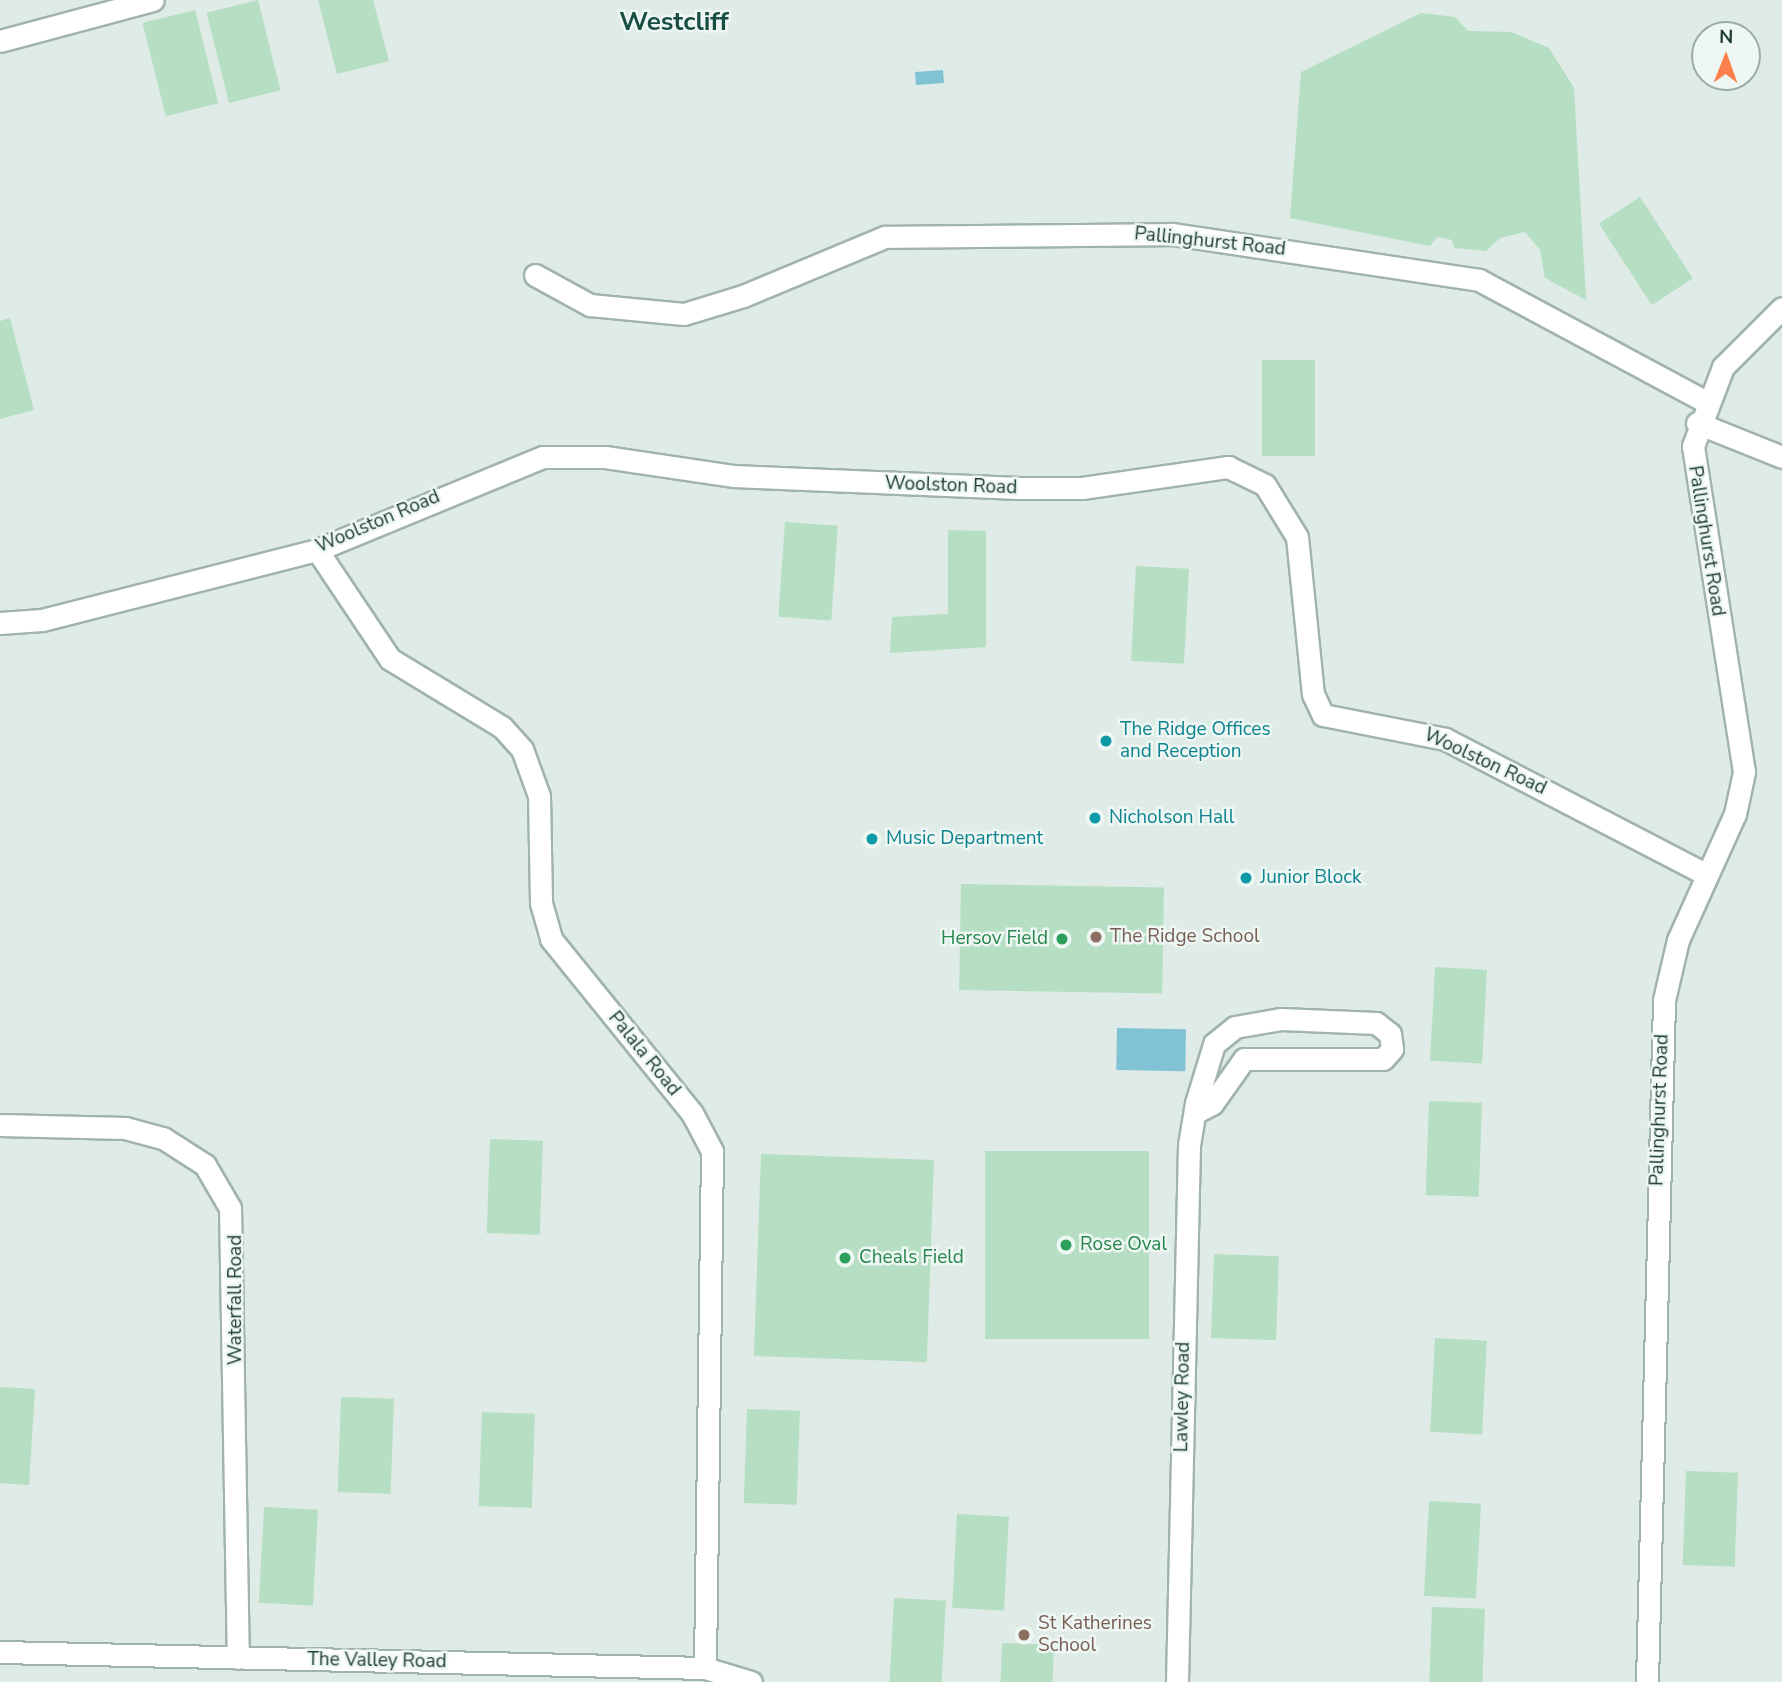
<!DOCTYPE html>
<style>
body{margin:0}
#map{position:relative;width:1782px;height:1682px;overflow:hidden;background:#deebe6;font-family:"Nunito Sans",sans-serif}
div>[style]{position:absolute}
.green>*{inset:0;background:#b5dec2;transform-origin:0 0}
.water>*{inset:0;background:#81c3d5;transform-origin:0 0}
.roads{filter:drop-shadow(2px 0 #a1b3ad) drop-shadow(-2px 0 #a1b3ad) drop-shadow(0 2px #a1b3ad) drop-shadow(0 -2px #a1b3ad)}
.minor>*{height:21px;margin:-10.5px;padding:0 10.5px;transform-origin:10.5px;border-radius:10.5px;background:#fff}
.dots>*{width:19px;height:19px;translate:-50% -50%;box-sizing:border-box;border:4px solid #eef7f3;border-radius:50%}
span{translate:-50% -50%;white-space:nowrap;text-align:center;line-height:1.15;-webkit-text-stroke:5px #eef7f3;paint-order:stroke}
.street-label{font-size:19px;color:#1e3b35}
.culture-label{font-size:19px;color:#0d838f}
.left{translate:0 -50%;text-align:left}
.education-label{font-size:19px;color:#785e54}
.leisure-label{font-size:19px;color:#27864d}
.right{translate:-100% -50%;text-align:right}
.district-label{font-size:26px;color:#194e44;font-weight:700}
.north{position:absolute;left:1691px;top:21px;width:70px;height:70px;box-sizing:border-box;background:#eef7f3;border:2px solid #9baca7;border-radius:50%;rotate:1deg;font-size:19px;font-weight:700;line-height:28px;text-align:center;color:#1e3b35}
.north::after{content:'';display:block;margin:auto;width:24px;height:32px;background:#fc804b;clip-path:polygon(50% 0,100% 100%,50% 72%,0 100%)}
</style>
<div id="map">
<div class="green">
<i style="left:258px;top:0;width:93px;height:53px;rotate:76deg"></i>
<i style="clip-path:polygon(318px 0,373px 0,389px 61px,337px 74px)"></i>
<i style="left:195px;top:10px;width:96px;height:54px;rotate:76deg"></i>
<i style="clip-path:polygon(1421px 13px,1455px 17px,1468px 31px,1511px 32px,1549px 48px,1574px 88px,1586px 300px,1545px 278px,1540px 250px,1525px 232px,1500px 238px,1486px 251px,1454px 248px,1452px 240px,1437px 237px,1430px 246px,1290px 218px,1301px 72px)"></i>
<i style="left:1640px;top:197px;width:97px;height:49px;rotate:57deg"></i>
<i style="clip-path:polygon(10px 318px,34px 410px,0 419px,0 321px)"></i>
<i style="left:1262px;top:360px;width:53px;height:96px"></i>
<i style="left:785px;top:522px;width:53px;height:95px;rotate:4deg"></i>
<i style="clip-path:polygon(948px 530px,986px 531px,986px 647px,890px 653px,892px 617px,948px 614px)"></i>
<i style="left:1136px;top:566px;width:53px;height:95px;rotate:3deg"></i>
<i style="left:961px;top:884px;width:203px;height:106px;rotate:1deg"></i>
<i style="left:1435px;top:967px;width:52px;height:94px;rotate:3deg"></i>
<i style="left:1429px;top:1101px;width:53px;height:94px;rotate:2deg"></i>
<i style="left:490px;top:1139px;width:53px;height:94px;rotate:2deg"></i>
<i style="left:985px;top:1151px;width:164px;height:188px"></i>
<i style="left:761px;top:1154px;width:173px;height:202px;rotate:2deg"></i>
<i style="left:1214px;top:1254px;width:65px;height:84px;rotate:2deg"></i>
<i style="left:1435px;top:1338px;width:52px;height:94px;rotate:3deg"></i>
<i style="clip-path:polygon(0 1387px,35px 1389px,29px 1485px,0 1483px)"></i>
<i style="left:341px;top:1397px;width:53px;height:95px;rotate:2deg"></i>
<i style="left:747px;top:1409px;width:53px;height:94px;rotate:2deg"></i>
<i style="left:482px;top:1412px;width:53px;height:94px;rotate:2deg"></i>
<i style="left:1686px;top:1471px;width:52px;height:94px;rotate:2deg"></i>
<i style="left:1429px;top:1501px;width:52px;height:95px;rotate:3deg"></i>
<i style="left:264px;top:1507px;width:54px;height:96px;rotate:3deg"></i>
<i style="left:957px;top:1514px;width:52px;height:94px;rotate:3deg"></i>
<i style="left:894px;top:1598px;width:52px;height:84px;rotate:3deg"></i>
<i style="left:1432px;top:1607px;width:53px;height:75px;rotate:2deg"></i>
<i style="left:1002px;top:1643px;width:52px;height:39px;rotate:2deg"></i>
</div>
<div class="water">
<i style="left:943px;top:70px;width:13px;height:28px;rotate:86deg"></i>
<i style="left:1117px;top:1028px;width:69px;height:42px;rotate:1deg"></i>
</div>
<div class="roads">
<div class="minor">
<i style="left:0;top:41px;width:158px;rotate:-15deg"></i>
<i style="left:535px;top:275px;width:63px;rotate:28.6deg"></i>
<i style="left:590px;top:305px;width:94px;rotate:5.5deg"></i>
<i style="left:684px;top:314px;width:62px;rotate:-17deg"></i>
<i style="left:743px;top:296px;width:154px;rotate:-22.6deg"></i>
<i style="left:885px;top:237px;width:287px;rotate:-0.6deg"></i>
<i style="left:1172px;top:234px;width:310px;rotate:8.5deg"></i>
<i style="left:1479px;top:280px;width:256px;rotate:28.2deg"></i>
<i style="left:1697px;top:423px;width:92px;rotate:21.8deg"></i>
<i style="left:317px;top:550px;width:131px;rotate:56.2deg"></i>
<i style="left:390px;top:659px;width:131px;rotate:31.3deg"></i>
<i style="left:502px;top:727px;width:30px;rotate:48deg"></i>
<i style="left:522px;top:749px;width:50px;rotate:70.1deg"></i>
<i style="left:539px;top:796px;width:107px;rotate:88.9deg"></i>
<i style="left:541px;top:903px;width:37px;rotate:74deg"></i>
<i style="left:551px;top:939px;width:224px;rotate:51deg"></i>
<i style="left:692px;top:1113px;width:43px;rotate:62.2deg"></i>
<i style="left:712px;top:1151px;width:517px;rotate:90.78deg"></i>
<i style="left:0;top:623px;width:42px;rotate:-4.1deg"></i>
<i style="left:42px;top:620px;width:284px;rotate:-14.3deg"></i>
<i style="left:317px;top:550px;width:244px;rotate:-22.4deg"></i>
<i style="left:543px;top:457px;width:62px"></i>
<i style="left:605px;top:457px;width:129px;rotate:8.4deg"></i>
<i style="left:733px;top:476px;width:286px;rotate:2.4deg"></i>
<i style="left:1019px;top:488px;width:63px"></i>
<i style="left:1082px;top:488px;width:148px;rotate:-8.2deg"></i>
<i style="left:1228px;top:467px;width:41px;rotate:25.9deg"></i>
<i style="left:1265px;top:485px;width:61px;rotate:58.4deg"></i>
<i style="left:1297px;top:537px;width:158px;rotate:84.2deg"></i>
<i style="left:1313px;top:694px;width:23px;rotate:65deg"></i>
<i style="left:1323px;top:715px;width:124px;rotate:11.1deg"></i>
<i style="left:1445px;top:739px;width:292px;rotate:27.4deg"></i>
<i style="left:0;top:1125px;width:125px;rotate:1.4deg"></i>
<i style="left:125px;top:1128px;width:39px;rotate:15deg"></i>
<i style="left:163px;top:1138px;width:50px;rotate:32.7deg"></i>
<i style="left:205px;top:1165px;width:50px;rotate:59.8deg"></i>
<i style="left:230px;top:1208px;width:450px;rotate:89deg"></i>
<i style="left:0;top:1652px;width:705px;rotate:1.3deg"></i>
<i style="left:705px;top:1668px;width:48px;rotate:16.9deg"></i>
<i style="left:1177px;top:1682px;width:537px;rotate:-88.72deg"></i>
<i style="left:1189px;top:1145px;width:43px;rotate:-80.5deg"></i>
<i style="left:1196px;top:1103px;width:62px;rotate:-73deg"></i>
<i style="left:1214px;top:1044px;width:27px;rotate:-39deg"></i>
<i style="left:1235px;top:1027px;width:47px;rotate:-9.9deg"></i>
<i style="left:1281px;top:1019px;width:95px;rotate:2.4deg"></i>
<i style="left:1376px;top:1023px;width:18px;rotate:38deg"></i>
<i style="left:1390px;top:1034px;width:15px;rotate:82deg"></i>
<i style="left:1392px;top:1049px;width:13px;rotate:132deg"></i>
<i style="left:1383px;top:1059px;width:139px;rotate:180deg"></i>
<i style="left:1244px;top:1059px;width:55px;rotate:125.4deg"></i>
<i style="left:1212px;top:1104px;width:18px;rotate:153deg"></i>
<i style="left:1647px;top:1682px;width:682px;rotate:-88.57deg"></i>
<i style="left:1664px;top:1000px;width:62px;rotate:-76.9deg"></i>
<i style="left:1678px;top:940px;width:138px;rotate:-65.7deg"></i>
<i style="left:1735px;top:814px;width:43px;rotate:-77.9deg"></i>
<i style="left:1744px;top:772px;width:330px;rotate:-98.9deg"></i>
<i style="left:1693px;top:446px;width:85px;rotate:-69.2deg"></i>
<i style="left:1723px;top:367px;width:83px;rotate:-45deg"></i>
</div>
</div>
<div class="dots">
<i style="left:1106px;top:741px;background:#0f9aa8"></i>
<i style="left:1095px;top:818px;background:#0f9aa8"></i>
<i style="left:872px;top:839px;background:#0f9aa8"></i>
<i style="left:1246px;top:878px;background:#0f9aa8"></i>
<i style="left:1096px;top:937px;background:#8d6e63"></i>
<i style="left:1062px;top:939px;background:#2e9e5b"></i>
<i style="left:1066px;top:1245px;background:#2e9e5b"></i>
<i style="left:845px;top:1258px;background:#2e9e5b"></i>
<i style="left:1024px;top:1635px;background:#8d6e63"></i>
</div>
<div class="street-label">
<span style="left:1210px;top:242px;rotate:6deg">Pallinghurst Road</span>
<span style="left:951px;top:486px;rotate:2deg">Woolston Road</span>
<span style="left:378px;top:522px;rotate:-23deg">Woolston Road</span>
<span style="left:1706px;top:541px;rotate:81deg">Pallinghurst Road</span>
<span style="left:1485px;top:762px;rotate:25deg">Woolston Road</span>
<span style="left:644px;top:1054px;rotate:51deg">Palala Road</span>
<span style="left:1660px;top:1110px;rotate:-88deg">Pallinghurst Road</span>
<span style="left:236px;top:1300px;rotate:-90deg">Waterfall Road</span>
<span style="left:1183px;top:1397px;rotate:-89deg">Lawley Road</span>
<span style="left:377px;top:1661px;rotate:1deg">The Valley Road</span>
</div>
<div class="culture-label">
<span class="left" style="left:1120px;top:741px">The Ridge Offices<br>and Reception</span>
<span class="left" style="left:1109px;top:818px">Nicholson Hall</span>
<span class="left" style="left:886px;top:839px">Music Department</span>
<span class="left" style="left:1260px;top:878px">Junior Block</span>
</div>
<div class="education-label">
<span class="left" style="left:1110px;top:937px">The Ridge School</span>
<span class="left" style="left:1038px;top:1635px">St Katherines<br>School</span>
</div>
<div class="leisure-label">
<span class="right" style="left:1048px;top:939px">Hersov Field</span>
<span class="left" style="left:1080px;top:1245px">Rose Oval</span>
<span class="left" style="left:859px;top:1258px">Cheals Field</span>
</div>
<div class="district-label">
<span style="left:674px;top:22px">Westcliff</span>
</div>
<div class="north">N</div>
</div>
